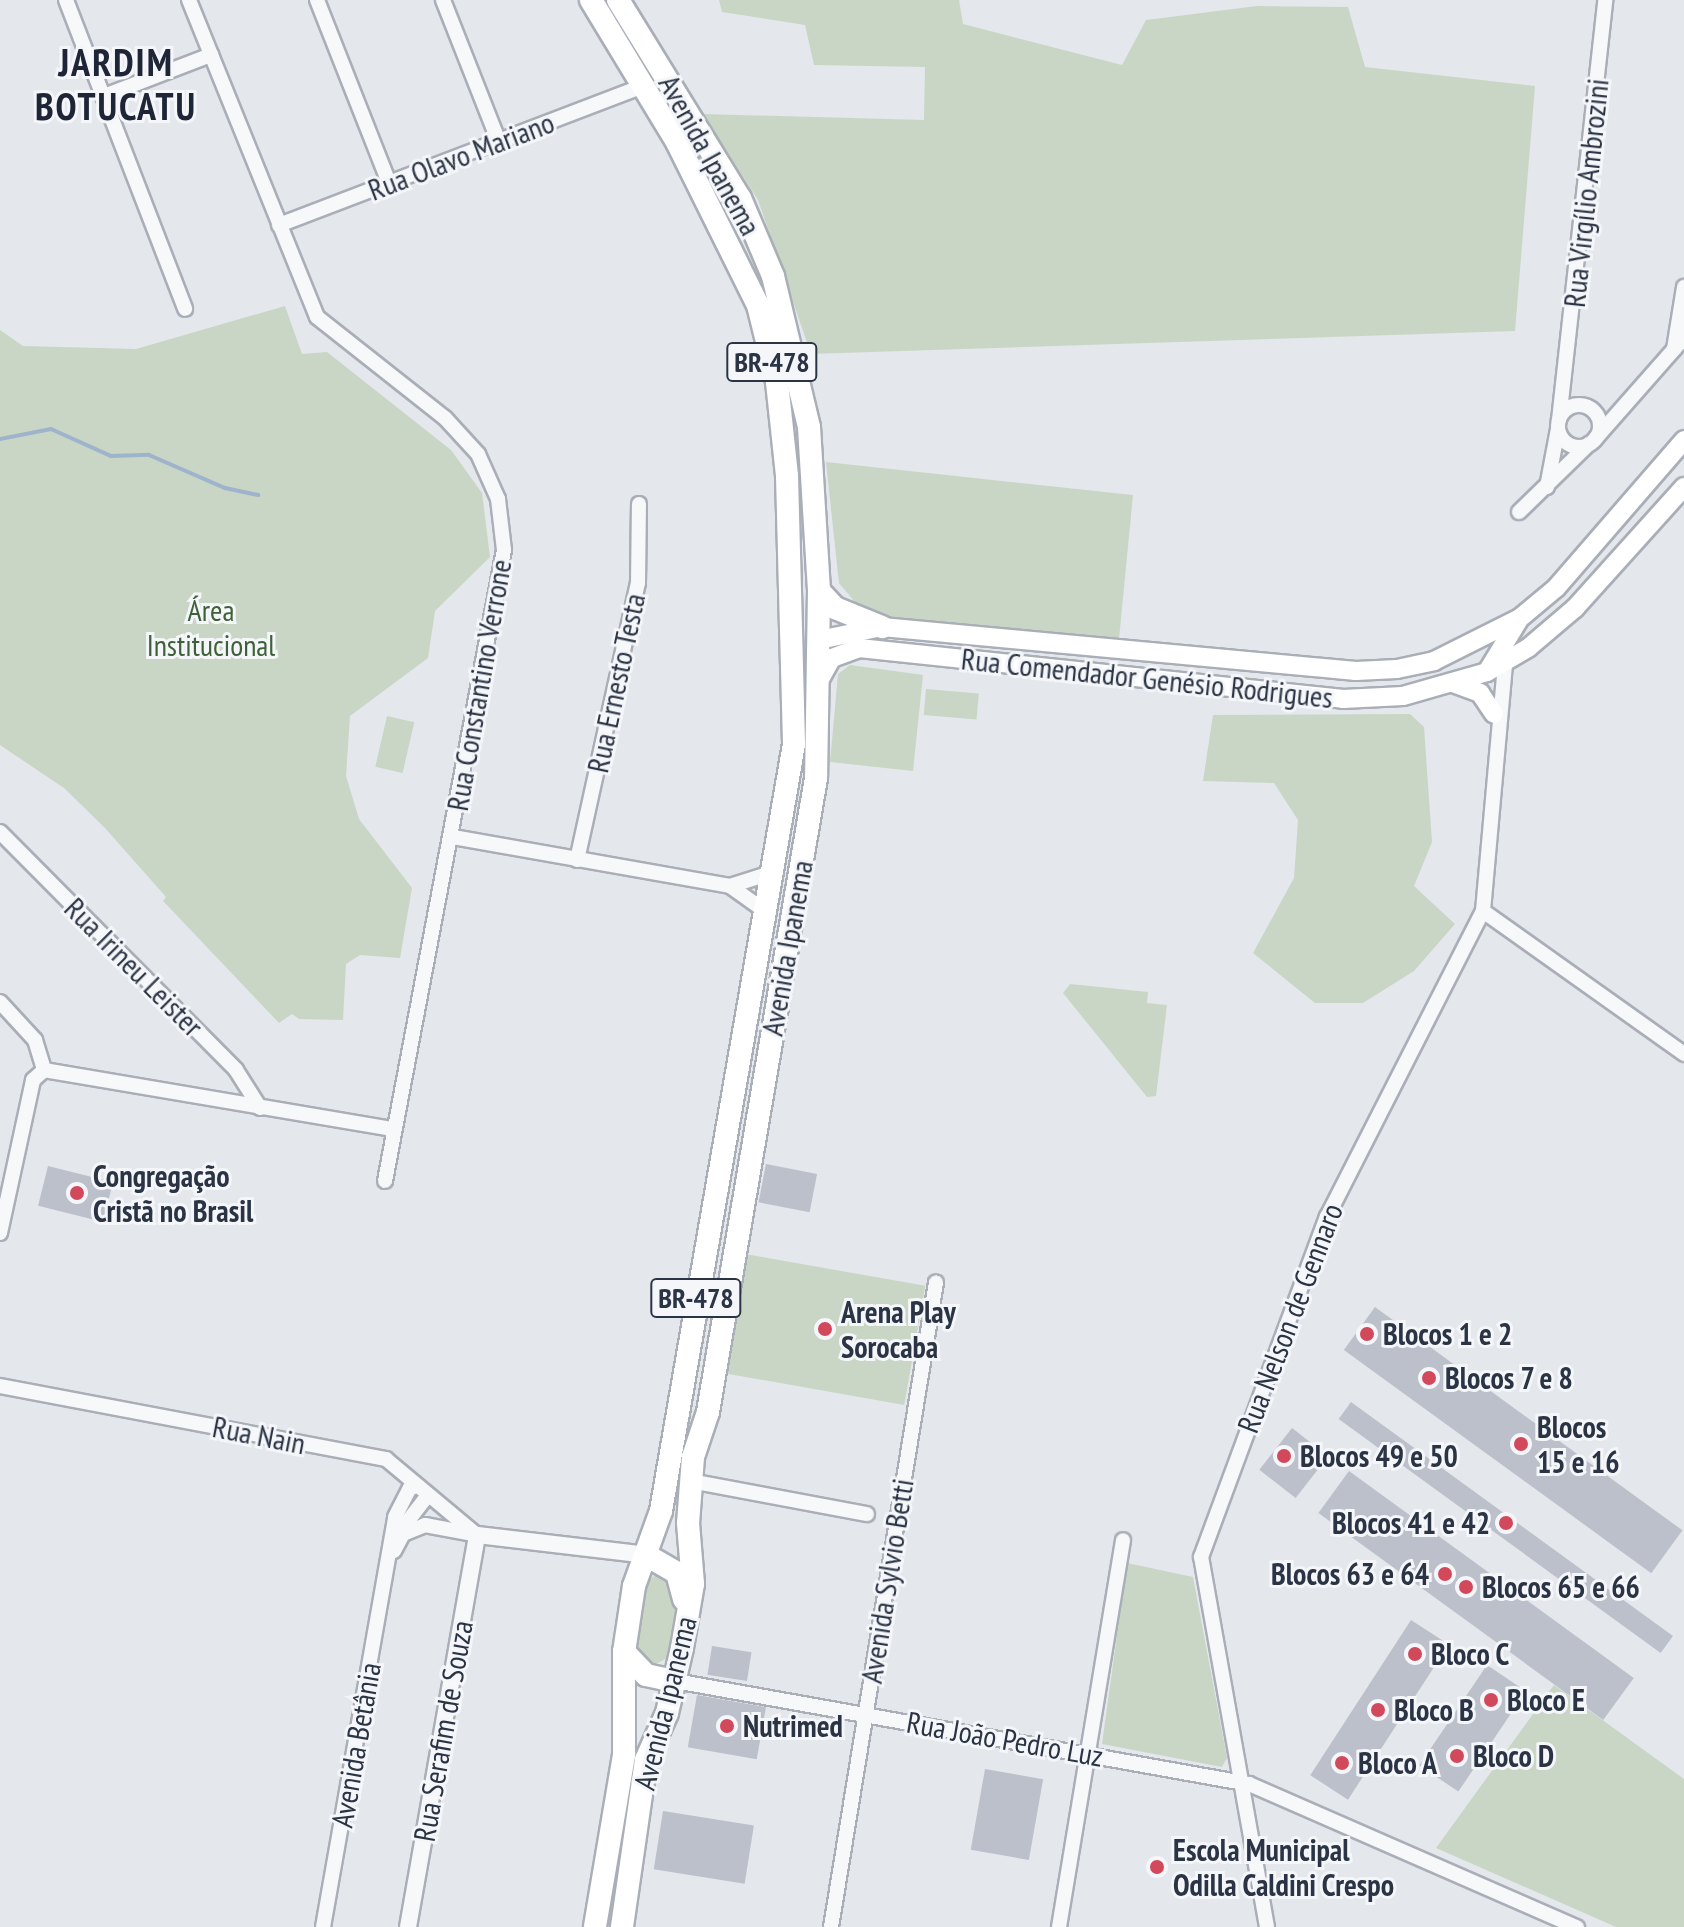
<!DOCTYPE html>
<meta charset="utf-8">
<style>
body{margin:0}
#map{position:relative;width:1684px;height:1927px;overflow:hidden;background:#e4e7ec;font-family:"PT Sans Narrow",sans-serif}
div>[style]{position:absolute}
.green>*{inset:0;background:#c9d6c5;transform-origin:0 0}
.stream>*{height:4px;margin:-2px;padding:0 2px;transform-origin:2px;border-radius:2px;background:#9fb4cc}
.building>*{inset:0;background:#bbc0ca;transform-origin:0 0}
.roads{filter:drop-shadow(2px 0 #a9aeb7) drop-shadow(-2px 0 #a9aeb7) drop-shadow(0 2px #a9aeb7) drop-shadow(0 -2px #a9aeb7)}
.minor>*{height:14px;margin:-7px;padding:0 7px;transform-origin:7px;border-radius:7px;background:#f7f8fa}
.minor>.ring{margin:-7px;padding:0;box-sizing:content-box;background:none;border:14px solid #f7f8fa;border-radius:50%}
.tertiary>*{height:16px;margin:-8px;padding:0 8px;transform-origin:8px;border-radius:8px;background:#f7f8fa}
.secondary>*{height:18px;margin:-9px;padding:0 9px;transform-origin:9px;border-radius:9px;background:#fff}
.primary>*{height:22px;margin:-11px;padding:0 11px;transform-origin:11px;border-radius:11px;background:#fff}
.dots>*{width:22px;height:22px;translate:-50% -50%;box-sizing:border-box;border:4px solid #f4f6f9;border-radius:50%}
span{translate:-50% -50%;white-space:nowrap;text-align:center;line-height:1.15;-webkit-text-stroke:6px #f4f6f9;paint-order:stroke}
.shield-label span{padding:2px 6px;background:#f4f6f9;border:2px solid;border-radius:6px;-webkit-text-stroke-width:0}
.shield-label{font-size:28px;color:#2b3445;font-weight:700}
.street-label{font-size:30px;color:#2b3445}
.park-label{font-size:30px;color:#3f6138}
.poi-label{font-size:30px;color:#2b3445;font-weight:700}
.left{translate:0 -50%;text-align:left}
.right{translate:-100% -50%;text-align:right}
.district-label{font-size:38px;color:#1d2536;font-weight:700;letter-spacing:2px}
</style>
<div id="map">
<div class="green">
<i style="clip-path:polygon(719px 0,959px 0,963px 24px,1122px 65px,1146px 20px,1257px 6px,1348px 7px,1365px 67px,1535px 86px,1515px 331px,811px 354px,758px 200px,703px 114px,924px 120px,925px 67px,814px 65px,805px 25px,722px 12px)"></i>
<i style="clip-path:polygon(285px 306px,302px 354px,327px 352px,451px 450px,482px 493px,490px 557px,435px 611px,428px 658px,350px 716px,346px 776px,359px 819px,412px 888px,400px 958px,360px 955px,346px 964px,343px 1020px,299px 1019px,292px 1014px,279px 1023px,163px 901px,166px 897px,105px 828px,64px 788px,0 745px,0 330px,23px 346px,136px 349px)"></i>
<i style="clip-path:polygon(826px 462px,1133px 495px,1119px 639px,880px 616px,860px 608px,839px 583px)"></i>
<i style="clip-path:polygon(850px 665px,923px 675px,913px 771px,830px 762px,838px 674px)"></i>
<i style="left:926px;top:689px;width:53px;height:26px;rotate:5deg"></i>
<i style="clip-path:polygon(1410px 714px,1424px 727px,1432px 842px,1414px 886px,1455px 924px,1414px 971px,1363px 1003px,1315px 1003px,1253px 953px,1294px 878px,1298px 820px,1274px 783px,1203px 781px,1213px 715px)"></i>
<i style="left:387px;top:716px;width:28px;height:52px;rotate:13deg"></i>
<i style="clip-path:polygon(1070px 984px,1148px 992px,1147px 1003px,1167px 1005px,1156px 1096px,1147px 1097px,1063px 993px)"></i>
<i style="left:745px;top:1254px;width:183px;height:121px;rotate:10deg"></i>
<i style="clip-path:polygon(1127px 1563px,1193px 1577px,1227px 1758px,1222px 1767px,1102px 1744px)"></i>
<i style="clip-path:polygon(655px 1575px,667px 1577px,680px 1598px,674px 1654px,651px 1667px,632px 1646px,641px 1589px)"></i>
<i style="clip-path:polygon(1554px 1685px,1684px 1779px,1684px 1927px,1616px 1927px,1436px 1848px)"></i>
</div>
<div class="stream">
<i style="left:0;top:439px;width:52px;rotate:-11.1deg"></i>
<i style="left:51px;top:429px;width:66px;rotate:24.2deg"></i>
<i style="left:111px;top:456px;width:38px;rotate:-2deg"></i>
<i style="left:149px;top:455px;width:83px;rotate:23.5deg"></i>
<i style="left:225px;top:488px;width:34px;rotate:12deg"></i>
</div>
<div class="building">
<i style="left:766px;top:1164px;width:52px;height:39px;rotate:11deg"></i>
<i style="left:48px;top:1166px;width:67px;height:41px;rotate:14deg"></i>
<i style="left:1375px;top:1307px;width:380px;height:53px;rotate:36deg"></i>
<i style="left:1351px;top:1402px;width:398px;height:21px;rotate:36deg"></i>
<i style="left:1292px;top:1428px;width:46px;height:53px;rotate:38deg"></i>
<i style="left:1349px;top:1471px;width:352px;height:52px;rotate:36deg"></i>
<i style="left:1411px;top:1620px;width:45px;height:185px;rotate:33deg"></i>
<i style="left:712px;top:1646px;width:40px;height:29px;rotate:9deg"></i>
<i style="left:1487px;top:1665px;width:47px;height:121px;rotate:34deg"></i>
<i style="left:697px;top:1695px;width:70px;height:53px;rotate:10deg"></i>
<i style="left:985px;top:1769px;width:59px;height:82px;rotate:10deg"></i>
<i style="left:663px;top:1811px;width:92px;height:59px;rotate:9deg"></i>
</div>
<div class="roads">
<div class="minor">
<i style="left:66px;top:0;width:331px;rotate:68.9deg"></i>
<i style="left:189px;top:0;width:342px;rotate:68deg"></i>
<i style="left:317px;top:317px;width:163px;rotate:38.3deg"></i>
<i style="left:445px;top:418px;width:49px;rotate:47.5deg"></i>
<i style="left:478px;top:454px;width:49px;rotate:66deg"></i>
<i style="left:498px;top:499px;width:51px;rotate:83.3deg"></i>
<i style="left:504px;top:550px;width:642px;rotate:100.68deg"></i>
<i style="left:317px;top:0;width:197px;rotate:68.5deg"></i>
<i style="left:443px;top:0;width:153px;rotate:68.5deg"></i>
<i style="left:104px;top:96px;width:115px;rotate:-21deg"></i>
<i style="left:279px;top:225px;width:390px;rotate:-20.9deg"></i>
<i style="left:1674px;top:349px;width:63px;rotate:-80.8deg"></i>
<i class="ring" style="left:1558px;top:405px;width:28px;height:28px"></i>
<i style="left:1559px;top:420px;width:423px;rotate:-83.7deg"></i>
<i style="left:1595px;top:439px;width:135px;rotate:-48.6deg"></i>
<i style="left:1547px;top:487px;width:59px;rotate:-79.3deg"></i>
<i style="left:1519px;top:512px;width:98px;rotate:-44.2deg"></i>
<i style="left:0;top:832px;width:335px;rotate:45.2deg"></i>
<i style="left:236px;top:1070px;width:45px;rotate:57.7deg"></i>
<i style="left:453px;top:837px;width:281px;rotate:10deg"></i>
<i style="left:730px;top:886px;width:43px;rotate:35.5deg"></i>
<i style="left:577px;top:860px;width:284px;rotate:-77.6deg"></i>
<i style="left:638px;top:583px;width:79px;rotate:-89.3deg"></i>
<i style="left:730px;top:886px;width:43px;rotate:-17.6deg"></i>
<i style="left:1483px;top:911px;width:247px;rotate:35.4deg"></i>
<i style="left:0;top:1002px;width:52px;rotate:47.4deg"></i>
<i style="left:35px;top:1040px;width:31px;rotate:73deg"></i>
<i style="left:44px;top:1070px;width:354px;rotate:9.6deg"></i>
<i style="left:0;top:1233px;width:157px;rotate:-77.8deg"></i>
<i style="left:33px;top:1080px;width:15px;rotate:-42deg"></i>
<i style="left:0;top:1386px;width:393px;rotate:10.7deg"></i>
<i style="left:386px;top:1459px;width:119px;rotate:39.9deg"></i>
<i style="left:690px;top:1481px;width:180px;rotate:10.6deg"></i>
<i style="left:397px;top:1535px;width:51px;rotate:-52.2deg"></i>
<i style="left:394px;top:1551px;width:19px;rotate:-62deg"></i>
<i style="left:403px;top:1534px;width:24px;rotate:-22deg"></i>
<i style="left:425px;top:1525px;width:48px;rotate:10.8deg"></i>
<i style="left:675px;top:1681px;width:583px;rotate:10.17deg"></i>
<i style="left:1249px;top:1784px;width:358px;rotate:23.6deg"></i>
<i style="left:323px;top:1927px;width:416px;rotate:-80deg"></i>
<i style="left:395px;top:1517px;width:33px;rotate:-63deg"></i>
<i style="left:410px;top:1488px;width:8px;rotate:-14deg"></i>
<i style="left:831px;top:1927px;width:653px;rotate:-80.75deg"></i>
<i style="left:1059px;top:1927px;width:392px;rotate:-80.6deg"></i>
<i style="left:1267px;top:1927px;width:376px;rotate:-100.1deg"></i>
<i style="left:1201px;top:1557px;width:363px;rotate:-69.7deg"></i>
<i style="left:1327px;top:1217px;width:343px;rotate:-63deg"></i>
<i style="left:1483px;top:911px;width:248px;rotate:-84.9deg"></i>
</div>
<div class="tertiary">
<i style="left:408px;top:1927px;width:398px;rotate:-80deg"></i>
<i style="left:477px;top:1535px;width:170px;rotate:6.7deg"></i>
</div>
<div class="secondary">
<i style="left:819px;top:640px;width:64px;rotate:-11.7deg"></i>
<i style="left:882px;top:627px;width:476px;rotate:5.3deg"></i>
<i style="left:1356px;top:671px;width:41px;rotate:-2.8deg"></i>
<i style="left:1397px;top:669px;width:38px;rotate:-12deg"></i>
<i style="left:1434px;top:661px;width:96px;rotate:-26.6deg"></i>
<i style="left:1520px;top:618px;width:47px;rotate:-39.8deg"></i>
<i style="left:1556px;top:588px;width:196px;rotate:-49.1deg"></i>
<i style="left:1487px;top:672px;width:60px;rotate:-58.7deg"></i>
<i style="left:819px;top:681px;width:26px;rotate:-61deg"></i>
<i style="left:832px;top:658px;width:29px;rotate:-20deg"></i>
<i style="left:859px;top:648px;width:487px;rotate:6deg"></i>
<i style="left:1343px;top:699px;width:60px;rotate:-2.9deg"></i>
<i style="left:1403px;top:696px;width:87px;rotate:-15.9deg"></i>
<i style="left:1487px;top:672px;width:48px;rotate:-30.3deg"></i>
<i style="left:1528px;top:648px;width:62px;rotate:-40.4deg"></i>
<i style="left:1575px;top:608px;width:163px;rotate:-48deg"></i>
<i style="left:1453px;top:683px;width:29px;rotate:20deg"></i>
<i style="left:1480px;top:693px;width:25px;rotate:56deg"></i>
</div>
<div class="primary">
<i style="left:591px;top:0;width:166px;rotate:58.8deg"></i>
<i style="left:677px;top:142px;width:182px;rotate:63.6deg"></i>
<i style="left:758px;top:305px;width:79px;rotate:76.1deg"></i>
<i style="left:777px;top:382px;width:95px;rotate:83.9deg"></i>
<i style="left:787px;top:476px;width:268px;rotate:88.5deg"></i>
<i style="left:794px;top:744px;width:778px;rotate:99.84deg"></i>
<i style="left:661px;top:1511px;width:80px;rotate:109.8deg"></i>
<i style="left:634px;top:1586px;width:67px;rotate:98.6deg"></i>
<i style="left:624px;top:1652px;width:103px;rotate:90deg"></i>
<i style="left:624px;top:1755px;width:174px;rotate:99.6deg"></i>
<i style="left:618px;top:0;width:233px;rotate:58.4deg"></i>
<i style="left:740px;top:198px;width:85px;rotate:67.1deg"></i>
<i style="left:773px;top:276px;width:155px;rotate:76.6deg"></i>
<i style="left:809px;top:427px;width:164px;rotate:86.5deg"></i>
<i style="left:819px;top:591px;width:187px;rotate:90.9deg"></i>
<i style="left:816px;top:778px;width:643px;rotate:99.67deg"></i>
<i style="left:708px;top:1412px;width:47px;rotate:108.4deg"></i>
<i style="left:693px;top:1457px;width:66px;rotate:94.3deg"></i>
<i style="left:688px;top:1523px;width:61px;rotate:85.3deg"></i>
<i style="left:693px;top:1584px;width:65px;rotate:99.8deg"></i>
<i style="left:682px;top:1648px;width:67px;rotate:103deg"></i>
<i style="left:667px;top:1713px;width:51px;rotate:114.1deg"></i>
<i style="left:646px;top:1760px;width:169px;rotate:98.2deg"></i>
<i style="left:819px;top:591px;width:23px;rotate:47deg"></i>
<i style="left:835px;top:608px;width:51px;rotate:22deg"></i>
<i style="left:646px;top:1555px;width:36px;rotate:30deg"></i>
<i style="left:677px;top:1573px;width:27px;rotate:75deg"></i>
<i style="left:624px;top:1652px;width:32px;rotate:46deg"></i>
<i style="left:646px;top:1675px;width:30px;rotate:12deg"></i>
</div>
</div>
<div class="dots">
<i style="left:77px;top:1193px;background:#d1495b"></i>
<i style="left:825px;top:1329px;background:#d1495b"></i>
<i style="left:1367px;top:1334px;background:#d1495b"></i>
<i style="left:1429px;top:1378px;background:#d1495b"></i>
<i style="left:1521px;top:1444px;background:#d1495b"></i>
<i style="left:1284px;top:1456px;background:#d1495b"></i>
<i style="left:1506px;top:1523px;background:#d1495b"></i>
<i style="left:1445px;top:1574px;background:#d1495b"></i>
<i style="left:1466px;top:1587px;background:#d1495b"></i>
<i style="left:1415px;top:1654px;background:#d1495b"></i>
<i style="left:1491px;top:1700px;background:#d1495b"></i>
<i style="left:1378px;top:1710px;background:#d1495b"></i>
<i style="left:727px;top:1726px;background:#d1495b"></i>
<i style="left:1457px;top:1756px;background:#d1495b"></i>
<i style="left:1342px;top:1763px;background:#d1495b"></i>
<i style="left:1157px;top:1867px;background:#d1495b"></i>
</div>
<div class="shield-label">
<span style="left:772px;top:362px">BR-478</span>
<span style="left:696px;top:1298px">BR-478</span>
</div>
<div class="street-label">
<span style="left:710px;top:155px;rotate:61deg">Avenida Ipanema</span>
<span style="left:461px;top:156px;rotate:-21deg">Rua Olavo Mariano</span>
<span style="left:1586px;top:193px;rotate:-84deg">Rua Virgílio Ambrozini</span>
<span style="left:1147px;top:678px;rotate:6deg">Rua Comendador Genésio Rodrigues</span>
<span style="left:616px;top:683px;rotate:-78deg">Rua Ernesto Testa</span>
<span style="left:479px;top:685px;rotate:-80deg">Rua Constantino Verrone</span>
<span style="left:787px;top:948px;rotate:-80deg">Avenida Ipanema</span>
<span style="left:134px;top:967px;rotate:45deg">Rua Irineu Leister</span>
<span style="left:1290px;top:1318px;rotate:-69deg">Rua Nelson de Gennaro</span>
<span style="left:259px;top:1435px;rotate:11deg">Rua Nain</span>
<span style="left:887px;top:1581px;rotate:-81deg">Avenida Sylvio Betti</span>
<span style="left:665px;top:1703px;rotate:-76deg">Avenida Ipanema</span>
<span style="left:443px;top:1731px;rotate:-80deg">Rua Serafim de Souza</span>
<span style="left:1005px;top:1739px;rotate:10deg">Rua João Pedro Luz</span>
<span style="left:356px;top:1745px;rotate:-80deg">Avenida Betânia</span>
</div>
<div class="park-label">
<span style="left:211px;top:627px">Área<br>Institucional</span>
</div>
<div class="poi-label">
<span class="left" style="left:93px;top:1193px">Congregação<br>Cristã no Brasil</span>
<span class="left" style="left:841px;top:1329px">Arena Play<br>Sorocaba</span>
<span class="left" style="left:1383px;top:1334px">Blocos 1 e 2</span>
<span class="left" style="left:1445px;top:1378px">Blocos 7 e 8</span>
<span class="left" style="left:1537px;top:1444px">Blocos<br>15 e 16</span>
<span class="left" style="left:1300px;top:1456px">Blocos 49 e 50</span>
<span class="right" style="left:1490px;top:1523px">Blocos 41 e 42</span>
<span class="right" style="left:1429px;top:1574px">Blocos 63 e 64</span>
<span class="left" style="left:1482px;top:1587px">Blocos 65 e 66</span>
<span class="left" style="left:1431px;top:1654px">Bloco C</span>
<span class="left" style="left:1507px;top:1700px">Bloco E</span>
<span class="left" style="left:1394px;top:1710px">Bloco B</span>
<span class="left" style="left:743px;top:1726px">Nutrimed</span>
<span class="left" style="left:1473px;top:1756px">Bloco D</span>
<span class="left" style="left:1358px;top:1763px">Bloco A</span>
<span class="left" style="left:1173px;top:1867px">Escola Municipal<br>Odilla Caldini Crespo</span>
</div>
<div class="district-label">
<span style="left:116px;top:84px">JARDIM<br>BOTUCATU</span>
</div>
</div>
